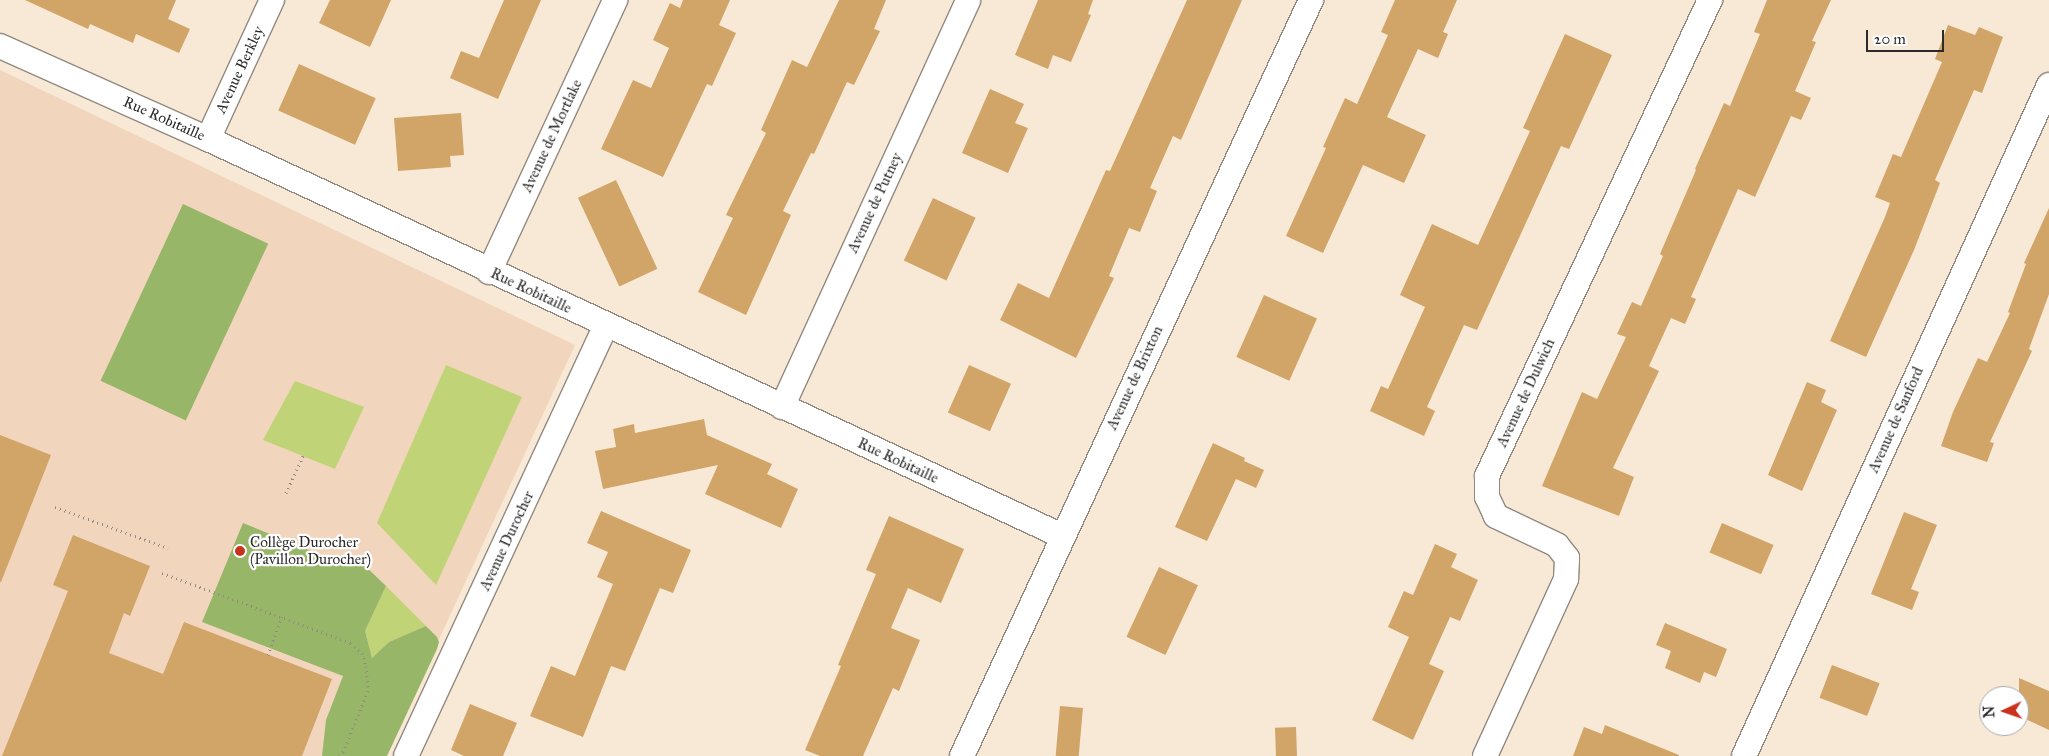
<!DOCTYPE html>
<meta charset="utf-8">
<style>
body{margin:0}
#map{position:relative;width:2049px;height:756px;overflow:hidden;background:#f8e9d6;font-family:"IM FELL Great Primer",serif}
div>[style]{position:absolute}
.built>*{inset:0;background:#f1d5bd}
.green>*{inset:0;background:#c0d477}
.forest>*{inset:0;background:#98b668;transform-origin:0 0}
.building>*{inset:0;background:#d1a468;transform-origin:0 0}
.path>*{height:3px;margin-top:-1.5px;transform-origin:0;background:repeating-linear-gradient(90deg,#928a80 0 1px,transparent 0 5px)}
.roads{filter:drop-shadow(1px 0 #928a80) drop-shadow(-1px 0 #928a80) drop-shadow(0 1px #928a80) drop-shadow(0 -1px #928a80)}
.minor>*{height:24px;margin:-12px;padding:0 12px;transform-origin:12px;border-radius:12px;background:#fff}
.dots>*{width:14px;height:14px;translate:-50% -50%;box-sizing:border-box;border:2px solid #fff;border-radius:50%}
span{translate:-50% -50%;white-space:nowrap;text-align:center;line-height:1.15;-webkit-text-stroke:4.5px #fff;paint-order:stroke}
.street-label{font-size:15px;color:#2b2b2b}
.poi-label{font-size:15px;color:#2b2b2b}
.left{translate:0 -50%;text-align:left}
.north{position:absolute;left:1979px;top:686px;width:50px;height:50px;box-sizing:border-box;background:#fff;border:1px solid #aaa;border-radius:50%;rotate:267deg;font-size:14px;font-weight:700;line-height:20px;text-align:center;color:#2b2b2b}
.north::after{content:'';display:block;margin:auto;width:18px;height:22px;background:#c8321e;clip-path:polygon(50% 0,100% 100%,50% 72%,0 100%)}
.scale{position:absolute;left:1866px;top:30px;width:78px;height:22px;box-sizing:border-box;border:2px solid #2b2b2b;border-top:0;padding-left:6px;font-size:15px;line-height:18px;white-space:nowrap;color:#2b2b2b;-webkit-text-stroke:4px #fff;paint-order:stroke}
</style>
<div id="map">
<div class="built">
<i style="clip-path:polygon(0 70px,575px 345px,385px 756px,0 756px)"></i>
</div>
<div class="green">
<i style="clip-path:polygon(446px 365px,522px 397px,436px 585px,377px 523px)"></i>
<i style="clip-path:polygon(295px 381px,364px 407px,335px 469px,263px 440px)"></i>
<i style="clip-path:polygon(386px 586px,426px 626px,389px 642px,372px 658px,365px 631px)"></i>
</div>
<div class="forest">
<i style="left:183px;top:204px;width:94px;height:195px;rotate:25deg"></i>
<i style="clip-path:polygon(243px 523px,345px 565px,349px 557px,363px 564px,386px 586px,365px 631px,372px 658px,389px 642px,426px 626px,437px 637px,439px 642px,437px 649px,387px 756px,322px 756px,326px 720px,343px 676px,202px 622px)"></i>
</div>
<div class="building">
<i style="clip-path:polygon(25px 0,176px 0,168px 19px,190px 29px,179px 53px,136px 34px,133px 43px,90px 24px,88px 29px)"></i>
<i style="clip-path:polygon(330px 0,391px 0,370px 47px,319px 23px)"></i>
<i style="clip-path:polygon(504px 0,541px 0,498px 99px,450px 78px,461px 51px,479px 58px)"></i>
<i style="clip-path:polygon(683px 0,730px 0,719px 25px,736px 33px,712px 86px,707px 84px,663px 177px,601px 149px,633px 80px,651px 88px,669px 48px,653px 40px,670px 3px,680px 8px)"></i>
<i style="clip-path:polygon(839px 0,886px 0,874px 29px,880px 31px,854px 85px,847px 82px,814px 154px,811px 153px,783px 211px,791px 215px,746px 315px,698px 292px,733px 218px,726px 215px,766px 133px,761px 130px,792px 60px,807px 67px)"></i>
<i style="clip-path:polygon(1038px 0,1093px 0,1088px 14px,1091px 15px,1071px 62px,1053px 55px,1048px 69px,1015px 55px)"></i>
<i style="clip-path:polygon(1187px 0,1242px 0,1181px 140px,1173px 136px,1150px 188px,1157px 191px,1140px 232px,1129px 228px,1109px 276px,1114px 278px,1076px 358px,1000px 320px,1018px 283px,1049px 298px,1106px 170px,1110px 171px)"></i>
<i style="clip-path:polygon(1395px 0,1457px 0,1443px 32px,1448px 34px,1438px 58px,1418px 49px,1387px 117px,1426px 135px,1404px 183px,1363px 165px,1323px 253px,1286px 236px,1326px 148px,1323px 147px,1345px 98px,1357px 104px,1388px 35px,1381px 32px)"></i>
<i style="clip-path:polygon(1767px 0,1831px 0,1812px 41px,1816px 42px,1795px 91px,1811px 98px,1801px 120px,1791px 116px,1755px 197px,1738px 189px,1691px 297px,1696px 299px,1685px 324px,1671px 318px,1649px 366px,1659px 371px,1613px 468px,1634px 477px,1619px 516px,1542px 486px,1582px 392px,1597px 399px,1626px 337px,1617px 334px,1632px 302px,1641px 306px,1663px 256px,1660px 254px,1696px 170px,1695px 169px,1724px 103px,1730px 106px,1760px 34px,1754px 32px)"></i>
<i style="clip-path:polygon(1948px 25px,1975px 35px,1979px 27px,2003px 37px,1982px 93px,1974px 90px,1935px 180px,1940px 183px,1914px 250px,1866px 357px,1830px 341px,1885px 217px,1890px 203px,1875px 197px,1893px 154px,1901px 157px,1942px 62px,1935px 59px)"></i>
<i style="clip-path:polygon(1565px 34px,1612px 55px,1569px 149px,1561px 146px,1477px 330px,1464px 325px,1427px 407px,1435px 411px,1424px 436px,1370px 411px,1381px 386px,1388px 389px,1425px 307px,1400px 295px,1432px 224px,1478px 245px,1530px 131px,1523px 128px)"></i>
<i style="left:299px;top:64px;width:84px;height:51px;rotate:24deg"></i>
<i style="clip-path:polygon(990px 89px,1024px 104px,1015px 123px,1028px 128px,1008px 173px,962px 153px)"></i>
<i style="clip-path:polygon(461px 113px,464px 155px,450px 156px,451px 167px,398px 171px,394px 118px)"></i>
<i style="left:616px;top:180px;width:98px;height:42px;rotate:65deg"></i>
<i style="left:933px;top:198px;width:47px;height:69px;rotate:25deg"></i>
<i style="clip-path:polygon(2049px 208px,2049px 294px,2029px 349px,2032px 351px,1990px 442px,1994px 443px,1987px 462px,1941px 446px,1953px 412px,1978px 358px,1987px 362px,2010px 313px,2008px 312px,2026px 264px,2024px 263px)"></i>
<i style="left:1264px;top:295px;width:58px;height:68px;rotate:24deg"></i>
<i style="left:969px;top:365px;width:46px;height:52px;rotate:24deg"></i>
<i style="clip-path:polygon(1807px 382px,1826px 390px,1821px 402px,1837px 410px,1802px 491px,1768px 475px)"></i>
<i style="clip-path:polygon(704px 419px,707px 435px,772px 464px,767px 474px,798px 489px,781px 528px,705px 494px,718px 465px,603px 489px,595px 451px,616px 447px,613px 429px,634px 424px,635px 433px)"></i>
<i style="clip-path:polygon(0 435px,51px 455px,1px 582px,0 582px)"></i>
<i style="clip-path:polygon(1213px 443px,1245px 458px,1244px 461px,1264px 470px,1256px 488px,1236px 479px,1207px 541px,1175px 527px)"></i>
<i style="clip-path:polygon(601px 511px,691px 550px,673px 593px,660px 588px,625px 671px,611px 666px,583px 737px,530px 716px,551px 666px,575px 676px,613px 584px,597px 577px,608px 552px,587px 543px)"></i>
<i style="clip-path:polygon(1904px 512px,1937px 525px,1911px 589px,1919px 592px,1912px 610px,1871px 594px)"></i>
<i style="clip-path:polygon(889px 516px,964px 549px,941px 603px,908px 588px,891px 628px,920px 640px,899px 691px,893px 688px,863px 756px,820px 756px,805px 750px,841px 666px,838px 665px,876px 574px,866px 570px)"></i>
<i style="left:1722px;top:523px;width:56px;height:32px;rotate:23deg"></i>
<i style="clip-path:polygon(73px 535px,150px 566px,130px 616px,124px 613px,109px 653px,163px 674px,184px 622px,332px 679px,302px 756px,2px 756px,68px 591px,53px 585px)"></i>
<i style="clip-path:polygon(1435px 544px,1457px 554px,1451px 567px,1478px 580px,1460px 621px,1450px 617px,1429px 664px,1444px 671px,1413px 740px,1372px 720px,1409px 637px,1388px 627px,1404px 591px,1413px 595px)"></i>
<i style="left:1159px;top:567px;width:43px;height:77px;rotate:25deg"></i>
<i style="clip-path:polygon(1665px 623px,1727px 649px,1716px 677px,1704px 672px,1700px 683px,1665px 668px,1671px 651px,1656px 645px)"></i>
<i style="left:1832px;top:665px;width:51px;height:35px;rotate:21deg"></i>
<i style="clip-path:polygon(2019px 678px,2049px 691px,2049px 730px,2019px 716px)"></i>
<i style="clip-path:polygon(470px 704px,517px 723px,503px 756px,464px 756px,451px 750px)"></i>
<i style="left:1060px;top:706px;width:23px;height:50px;rotate:5deg"></i>
<i style="clip-path:polygon(1605px 725px,1679px 755px,1679px 756px,1573px 756px,1584px 727px,1602px 734px)"></i>
<i style="left:1296px;top:727px;width:29px;height:21px;rotate:88deg"></i>
</div>
<div class="path">
<i style="left:286px;top:493px;width:41px;rotate:-65.3deg"></i>
<i style="left:55px;top:507px;width:120px;rotate:19.9deg"></i>
<i style="left:162px;top:573px;width:202px;rotate:20.3deg"></i>
<i style="left:351px;top:643px;width:15px;rotate:42deg"></i>
<i style="left:362px;top:653px;width:14px;rotate:73deg"></i>
<i style="left:366px;top:666px;width:25px;rotate:85deg"></i>
<i style="left:368px;top:691px;width:66px;rotate:112.3deg"></i>
<i style="left:343px;top:752px;width:6px;rotate:135deg"></i>
<i style="left:268px;top:655px;width:41px;rotate:-70.3deg"></i>
</div>
<div class="roads">
<div class="minor">
<i style="left:0;top:46px;width:228px;rotate:24.1deg"></i>
<i style="left:208px;top:139px;width:942px;rotate:24.93deg"></i>
<i style="left:208px;top:139px;width:153px;rotate:-65.3deg"></i>
<i style="left:489px;top:272px;width:300px;rotate:-65.1deg"></i>
<i style="left:782px;top:407px;width:447px;rotate:-65.4deg"></i>
<i style="left:406px;top:756px;width:474px;rotate:-65.1deg"></i>
<i style="left:962px;top:756px;width:833px;rotate:-65.22deg"></i>
<i style="left:1485px;top:756px;width:195px;rotate:-65.4deg"></i>
<i style="left:1566px;top:579px;width:21px;rotate:-87deg"></i>
<i style="left:1567px;top:558px;width:16px;rotate:-128deg"></i>
<i style="left:1557px;top:545px;width:68px;rotate:-154.6deg"></i>
<i style="left:1496px;top:516px;width:21px;rotate:-115deg"></i>
<i style="left:1487px;top:497px;width:21px;rotate:-90deg"></i>
<i style="left:1487px;top:476px;width:526px;rotate:-64.9deg"></i>
<i style="left:1744px;top:756px;width:737px;rotate:-65.56deg"></i>
</div>
</div>
<div class="dots">
<i style="left:240px;top:551px;background:#c8321e"></i>
</div>
<div class="street-label">
<span style="left:240px;top:70px;rotate:-65deg">Avenue Berkley</span>
<span style="left:164px;top:119px;rotate:24deg">Rue Robitaille</span>
<span style="left:552px;top:136px;rotate:-65deg">Avenue de Mortlake</span>
<span style="left:875px;top:203px;rotate:-65deg">Avenue de Putney</span>
<span style="left:531px;top:291px;rotate:25deg">Rue Robitaille</span>
<span style="left:1135px;top:378px;rotate:-65deg">Avenue de Brixton</span>
<span style="left:1526px;top:393px;rotate:-65deg">Avenue de Dulwich</span>
<span style="left:1896px;top:420px;rotate:-66deg">Avenue de Sanford</span>
<span style="left:898px;top:461px;rotate:25deg">Rue Robitaille</span>
<span style="left:507px;top:541px;rotate:-65deg">Avenue Durocher</span>
</div>
<div class="poi-label">
<span class="left" style="left:250px;top:551px">Collège Durocher<br>(Pavillon Durocher)</span>
</div>
<div class="north">N</div>
<div class="scale">20 m</div>
</div>
